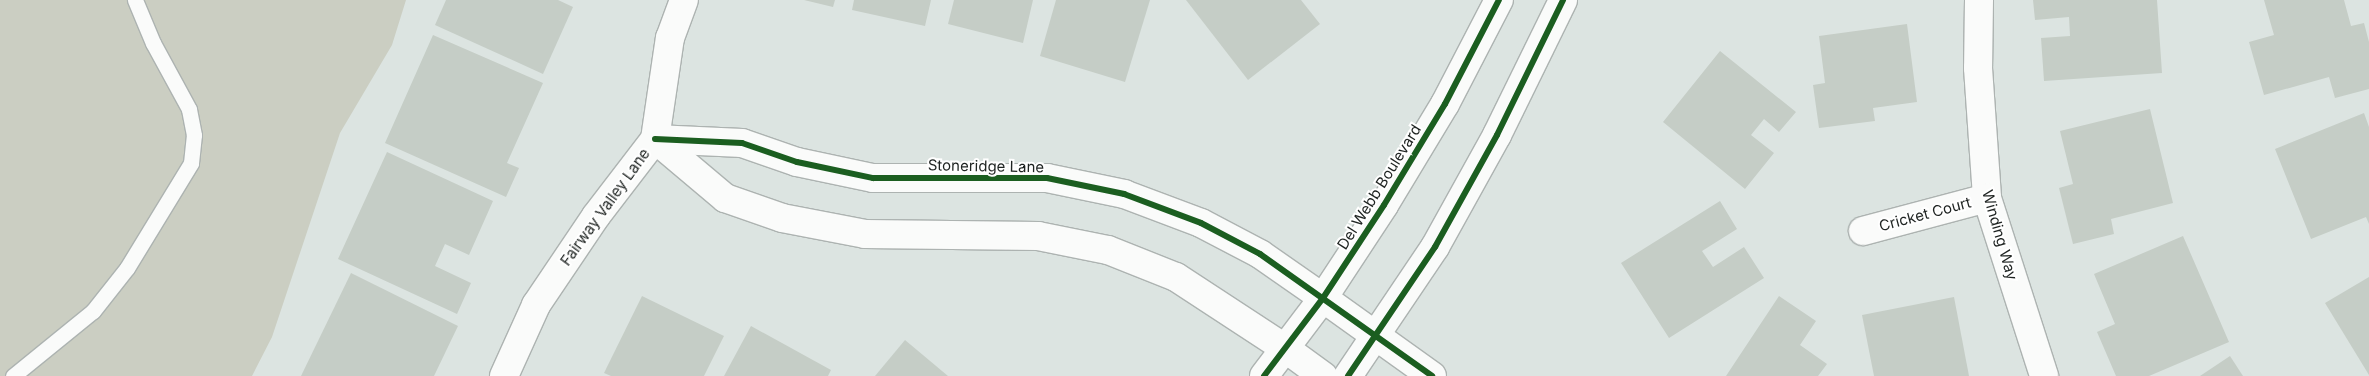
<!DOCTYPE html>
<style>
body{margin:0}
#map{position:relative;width:2369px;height:376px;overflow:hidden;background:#dce4e1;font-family:Inter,sans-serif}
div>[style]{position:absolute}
.green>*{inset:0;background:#cbcec2}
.building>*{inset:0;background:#c5cdc6}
.roads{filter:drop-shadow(1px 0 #adb3b1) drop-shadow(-1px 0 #adb3b1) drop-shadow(0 1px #adb3b1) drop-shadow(0 -1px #adb3b1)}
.service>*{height:15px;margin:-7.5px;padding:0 7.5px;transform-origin:7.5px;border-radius:7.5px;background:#fafbfa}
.minor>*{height:28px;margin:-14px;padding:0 14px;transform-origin:14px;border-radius:14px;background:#fafbfa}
.tertiary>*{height:28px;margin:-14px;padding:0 14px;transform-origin:14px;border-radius:14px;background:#fafbfa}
.cycleway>*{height:6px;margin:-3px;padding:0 3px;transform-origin:3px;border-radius:3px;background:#1b5e20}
span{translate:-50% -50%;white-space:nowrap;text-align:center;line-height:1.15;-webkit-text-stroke:4px #fff;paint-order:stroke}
.street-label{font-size:15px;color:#1e2321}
</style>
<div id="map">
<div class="green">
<i style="clip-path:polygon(0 0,406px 0,392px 45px,340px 133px,272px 337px,252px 376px,0 376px)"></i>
</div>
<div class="building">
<i style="clip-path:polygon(446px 0,558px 0,573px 7px,543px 74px,435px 25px)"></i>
<i style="clip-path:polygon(804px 0,835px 0,833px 7px)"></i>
<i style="clip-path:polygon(854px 0,931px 0,925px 26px,852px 10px)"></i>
<i style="clip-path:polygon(954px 0,1033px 0,1023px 43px,948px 24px)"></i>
<i style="clip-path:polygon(1056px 0,1150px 0,1125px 82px,1040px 56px)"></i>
<i style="clip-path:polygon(1186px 0,1301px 0,1320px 24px,1248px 80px)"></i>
<i style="clip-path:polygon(2033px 0,2157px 0,2162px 73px,2044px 81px,2041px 38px,2070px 36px,2069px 17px,2035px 20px)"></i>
<i style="clip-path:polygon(2264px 0,2344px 0,2351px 26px,2364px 23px,2369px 42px,2369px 89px,2335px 98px,2329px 77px,2264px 95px,2249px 42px,2274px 35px)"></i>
<i style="clip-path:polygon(1907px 24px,1917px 102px,1873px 108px,1875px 121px,1819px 128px,1813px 85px,1825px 83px,1819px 36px)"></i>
<i style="clip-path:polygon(433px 35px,543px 83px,507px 163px,519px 168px,506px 197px,385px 143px)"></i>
<i style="clip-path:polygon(1720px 51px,1796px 112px,1779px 132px,1764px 119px,1751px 135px,1774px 153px,1745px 189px,1663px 122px)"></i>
<i style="clip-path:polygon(2150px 109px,2173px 203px,2111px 219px,2114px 234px,2073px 244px,2059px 188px,2073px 184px,2060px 131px)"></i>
<i style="clip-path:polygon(2364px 113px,2369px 127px,2369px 224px,2366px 217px,2311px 239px,2275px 149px)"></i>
<i style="clip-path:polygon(387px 152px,493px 201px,469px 255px,445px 244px,435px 266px,471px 283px,457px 314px,338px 259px)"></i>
<i style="clip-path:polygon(1720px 201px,1737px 229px,1702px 251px,1713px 267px,1744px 247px,1764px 278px,1669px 338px,1621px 263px)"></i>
<i style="clip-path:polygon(2183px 236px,2229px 342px,2149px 376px,2116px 376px,2097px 332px,2115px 324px,2094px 274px)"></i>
<i style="clip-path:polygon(351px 273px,458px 326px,434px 376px,301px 376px)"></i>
<i style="clip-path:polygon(2369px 277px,2369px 375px,2325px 303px)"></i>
<i style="clip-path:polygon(642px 296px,724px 336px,704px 376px,611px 376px,604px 373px)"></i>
<i style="clip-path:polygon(1779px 296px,1816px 321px,1800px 345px,1827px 364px,1818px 376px,1726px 376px)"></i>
<i style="clip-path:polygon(1954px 297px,1969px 376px,1874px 376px,1862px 315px)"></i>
<i style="clip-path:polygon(751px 326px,831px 370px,828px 376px,724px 376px)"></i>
<i style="clip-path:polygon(905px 340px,948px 376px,875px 376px)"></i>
<i style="clip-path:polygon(2230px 356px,2243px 376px,2200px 376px)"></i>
</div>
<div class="roads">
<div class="service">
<i style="left:13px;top:376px;width:103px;rotate:-39.1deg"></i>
<i style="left:93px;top:311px;width:55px;rotate:-51.7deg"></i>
<i style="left:127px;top:268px;width:123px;rotate:-58.6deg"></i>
<i style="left:191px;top:163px;width:28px;rotate:-84deg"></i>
<i style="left:194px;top:135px;width:26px;rotate:-101deg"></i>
<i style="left:189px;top:109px;width:75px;rotate:-118.6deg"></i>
<i style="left:153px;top:43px;width:47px;rotate:-112.7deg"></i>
</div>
<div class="minor">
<i style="left:1979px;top:0;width:68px;rotate:90.8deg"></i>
<i style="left:1978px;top:68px;width:130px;rotate:86deg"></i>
<i style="left:1987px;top:198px;width:187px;rotate:72.2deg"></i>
<i style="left:655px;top:139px;width:87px;rotate:2.6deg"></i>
<i style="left:742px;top:143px;width:58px;rotate:19.1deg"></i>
<i style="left:797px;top:162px;width:78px;rotate:11.9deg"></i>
<i style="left:873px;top:178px;width:174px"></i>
<i style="left:1047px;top:178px;width:79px;rotate:11.7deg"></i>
<i style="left:1124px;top:194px;width:82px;rotate:20.6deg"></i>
<i style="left:1201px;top:223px;width:67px;rotate:27.7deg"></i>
<i style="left:1260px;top:254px;width:77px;rotate:34.9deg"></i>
<i style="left:655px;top:139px;width:92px;rotate:40.1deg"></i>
<i style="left:725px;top:198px;width:60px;rotate:19.3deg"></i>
<i style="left:782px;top:218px;width:85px;rotate:10.9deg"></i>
<i style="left:865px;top:234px;width:173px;rotate:0.7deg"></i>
<i style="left:1038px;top:236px;width:71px;rotate:11.3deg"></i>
<i style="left:1108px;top:250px;width:73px;rotate:21.7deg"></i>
<i style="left:1176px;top:277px;width:131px;rotate:33.2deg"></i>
<i style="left:1863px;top:231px;width:128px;rotate:-14.9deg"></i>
<i style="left:504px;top:376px;width:78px;rotate:-65.7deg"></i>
<i style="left:536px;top:305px;width:107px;rotate:-56deg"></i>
<i style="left:596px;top:216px;width:97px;rotate:-52.5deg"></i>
<i style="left:655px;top:139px;width:102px;rotate:-81.6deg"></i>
<i style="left:670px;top:38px;width:40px;rotate:-69.8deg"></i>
</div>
<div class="tertiary">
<i style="left:1323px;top:298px;width:134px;rotate:35.6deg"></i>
<i style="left:1286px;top:349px;width:46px;rotate:36.1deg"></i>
<i style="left:1264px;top:376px;width:98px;rotate:-52.9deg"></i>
<i style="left:1323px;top:298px;width:111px;rotate:-56.7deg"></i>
<i style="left:1384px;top:205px;width:118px;rotate:-58.9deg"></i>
<i style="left:1445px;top:104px;width:117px;rotate:-62.6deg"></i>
<i style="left:1348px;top:376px;width:156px;rotate:-56deg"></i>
<i style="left:1435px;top:247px;width:128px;rotate:-61deg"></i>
<i style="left:1497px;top:135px;width:150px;rotate:-63.9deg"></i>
</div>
</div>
<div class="cycleway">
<i style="left:655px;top:139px;width:87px;rotate:2.6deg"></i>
<i style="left:742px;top:143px;width:58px;rotate:19.1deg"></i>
<i style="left:797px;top:162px;width:78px;rotate:11.9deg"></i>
<i style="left:873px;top:178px;width:174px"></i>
<i style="left:1047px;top:178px;width:79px;rotate:11.7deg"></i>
<i style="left:1124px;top:194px;width:82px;rotate:20.6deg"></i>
<i style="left:1201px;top:223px;width:67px;rotate:27.7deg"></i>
<i style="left:1260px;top:254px;width:211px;rotate:35.3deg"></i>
<i style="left:1264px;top:376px;width:98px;rotate:-52.9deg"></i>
<i style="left:1323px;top:298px;width:111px;rotate:-56.7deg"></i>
<i style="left:1384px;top:205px;width:118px;rotate:-58.9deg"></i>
<i style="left:1445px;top:104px;width:117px;rotate:-62.6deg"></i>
<i style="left:1348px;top:376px;width:156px;rotate:-56deg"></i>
<i style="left:1435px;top:247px;width:128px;rotate:-61deg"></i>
<i style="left:1497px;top:135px;width:150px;rotate:-63.9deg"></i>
</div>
<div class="street-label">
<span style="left:986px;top:166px;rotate:1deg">Stoneridge Lane</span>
<span style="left:1379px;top:187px;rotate:-58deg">Del Webb Boulevard</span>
<span style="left:605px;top:207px;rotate:-54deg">Fairway Valley Lane</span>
<span style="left:1925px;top:214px;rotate:-15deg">Cricket Court</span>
<span style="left:2000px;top:235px;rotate:74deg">Winding Way</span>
</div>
</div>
